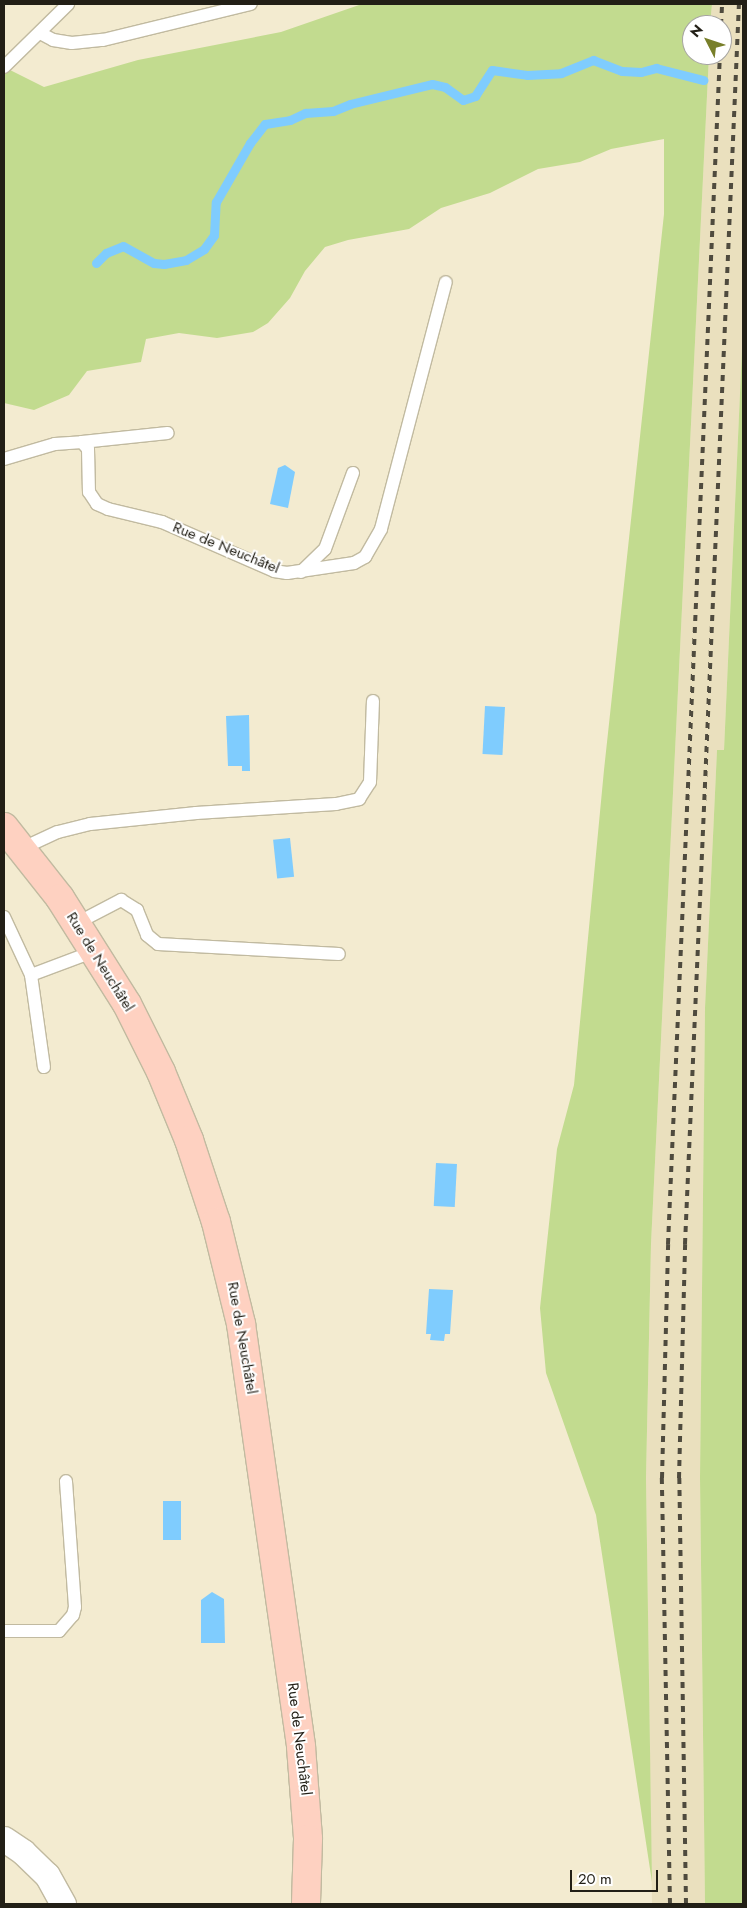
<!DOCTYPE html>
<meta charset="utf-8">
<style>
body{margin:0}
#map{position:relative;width:747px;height:1908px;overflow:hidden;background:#f3ebd0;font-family:Jost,sans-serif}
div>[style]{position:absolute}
.built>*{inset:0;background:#eae0be}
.green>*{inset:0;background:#c2db8f}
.water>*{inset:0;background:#7fccfe;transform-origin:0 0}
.stream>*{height:9px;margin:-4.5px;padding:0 4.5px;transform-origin:4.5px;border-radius:4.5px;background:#7fccfe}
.roads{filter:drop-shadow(1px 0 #c1baa0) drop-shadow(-1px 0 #c1baa0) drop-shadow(0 1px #c1baa0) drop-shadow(0 -1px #c1baa0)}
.lane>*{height:12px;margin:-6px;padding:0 6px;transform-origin:6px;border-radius:6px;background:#fff}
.street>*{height:25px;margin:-12.5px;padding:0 12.5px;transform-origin:12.5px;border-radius:12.5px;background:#fff}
.primary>*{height:28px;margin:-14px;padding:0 14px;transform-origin:14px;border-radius:14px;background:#fed1c1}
.rail>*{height:4px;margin-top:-2px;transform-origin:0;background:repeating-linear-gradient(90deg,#4f4b3e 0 6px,transparent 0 12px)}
span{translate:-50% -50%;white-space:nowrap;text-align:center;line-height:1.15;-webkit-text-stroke:4px #fff;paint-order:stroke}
.street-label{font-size:15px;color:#221f16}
.frame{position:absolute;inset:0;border:5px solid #221f16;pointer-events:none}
.north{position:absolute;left:682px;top:15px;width:50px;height:50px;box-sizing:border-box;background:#fff;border:1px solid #a7a5a2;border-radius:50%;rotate:311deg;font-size:14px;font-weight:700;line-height:20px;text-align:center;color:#221f16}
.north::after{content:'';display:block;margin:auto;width:18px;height:22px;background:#787f2a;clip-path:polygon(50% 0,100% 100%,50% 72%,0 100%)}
.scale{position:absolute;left:570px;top:1870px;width:88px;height:22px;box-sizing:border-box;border:2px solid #221f16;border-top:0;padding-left:6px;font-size:15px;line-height:18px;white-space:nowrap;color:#221f16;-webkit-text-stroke:4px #fff;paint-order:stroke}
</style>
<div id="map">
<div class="built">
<i style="clip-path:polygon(712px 4px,743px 4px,743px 326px,724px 750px,717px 750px,705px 1008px,700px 1478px,705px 1904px,652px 1904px,646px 1478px,651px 1244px,709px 55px,722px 55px,722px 25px,710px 25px)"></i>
</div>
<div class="green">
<i style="clip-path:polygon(362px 4px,712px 4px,710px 25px,692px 25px,692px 55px,709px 55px,651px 1244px,646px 1478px,652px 1882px,596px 1515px,546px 1373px,540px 1308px,557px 1149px,574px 1085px,604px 770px,664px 214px,664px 139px,611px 149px,580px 162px,538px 169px,490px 193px,441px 208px,409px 229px,348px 240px,325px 247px,305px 271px,290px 298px,268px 323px,253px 332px,217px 338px,179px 333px,146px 339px,141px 362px,87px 371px,69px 395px,34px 410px,4px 403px,4px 67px,44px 87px,138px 60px,281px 32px)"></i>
<i style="clip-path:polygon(743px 326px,743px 1904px,705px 1904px,700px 1478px,705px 1008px,717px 750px,724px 750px)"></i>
</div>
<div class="water">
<i style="clip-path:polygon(285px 465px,295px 472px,288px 508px,270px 504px,278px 468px)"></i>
<i style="left:485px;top:706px;width:20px;height:48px;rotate:3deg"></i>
<i style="clip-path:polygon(249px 715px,250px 771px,242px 771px,242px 766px,228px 766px,226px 716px)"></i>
<i style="left:290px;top:838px;width:39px;height:17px;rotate:84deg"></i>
<i style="left:436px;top:1163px;width:21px;height:43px;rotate:3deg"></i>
<i style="clip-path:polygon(429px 1289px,453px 1290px,450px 1334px,445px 1334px,444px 1341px,430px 1340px,431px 1334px,426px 1334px)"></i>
<i style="left:163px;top:1501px;width:18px;height:39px"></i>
<i style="clip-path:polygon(212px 1592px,224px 1599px,225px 1643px,201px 1643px,201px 1600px)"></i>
</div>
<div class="stream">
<i style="left:96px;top:263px;width:14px;rotate:-45deg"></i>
<i style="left:106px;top:253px;width:18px;rotate:-22deg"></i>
<i style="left:123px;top:246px;width:35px;rotate:29deg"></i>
<i style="left:154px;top:263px;width:10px;rotate:6deg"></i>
<i style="left:164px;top:264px;width:22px;rotate:-10deg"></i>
<i style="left:186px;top:260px;width:21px;rotate:-31deg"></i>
<i style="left:204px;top:249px;width:17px;rotate:-54deg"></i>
<i style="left:214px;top:235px;width:33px;rotate:-87deg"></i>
<i style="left:216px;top:202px;width:68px;rotate:-60deg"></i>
<i style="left:250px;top:143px;width:24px;rotate:-52deg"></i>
<i style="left:265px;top:124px;width:25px;rotate:-9deg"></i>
<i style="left:290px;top:120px;width:17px;rotate:-25deg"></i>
<i style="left:305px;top:113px;width:28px;rotate:-4deg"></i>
<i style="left:333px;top:111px;width:18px;rotate:-22deg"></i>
<i style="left:350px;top:104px;width:84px;rotate:-13.7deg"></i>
<i style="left:432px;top:84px;width:13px;rotate:13deg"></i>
<i style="left:445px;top:87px;width:22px;rotate:36deg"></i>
<i style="left:463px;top:100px;width:13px;rotate:-18deg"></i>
<i style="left:475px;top:96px;width:31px;rotate:-57deg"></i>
<i style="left:492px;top:70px;width:35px;rotate:8deg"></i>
<i style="left:527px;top:75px;width:34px;rotate:-3deg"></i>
<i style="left:561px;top:73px;width:35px;rotate:-22deg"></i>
<i style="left:593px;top:60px;width:31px;rotate:21deg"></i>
<i style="left:622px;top:71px;width:19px;rotate:3deg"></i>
<i style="left:641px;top:72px;width:16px;rotate:-15deg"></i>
<i style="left:656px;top:68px;width:49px;rotate:14.3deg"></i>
</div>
<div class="roads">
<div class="lane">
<i style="left:40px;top:33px;width:15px;rotate:28deg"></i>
<i style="left:53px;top:40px;width:19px;rotate:9deg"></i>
<i style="left:72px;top:43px;width:31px;rotate:-6deg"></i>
<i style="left:103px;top:40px;width:152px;rotate:-13.7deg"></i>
<i style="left:4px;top:67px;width:90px;rotate:-44.5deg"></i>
<i style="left:82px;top:442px;width:86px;rotate:-6deg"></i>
<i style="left:4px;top:459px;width:53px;rotate:-16.4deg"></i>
<i style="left:55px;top:444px;width:27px;rotate:-4deg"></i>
<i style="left:82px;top:442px;width:9px;rotate:49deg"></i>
<i style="left:88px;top:449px;width:43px;rotate:88.7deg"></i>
<i style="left:89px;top:492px;width:14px;rotate:56deg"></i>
<i style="left:97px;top:504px;width:12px;rotate:24deg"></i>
<i style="left:108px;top:509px;width:56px;rotate:13.5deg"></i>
<i style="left:162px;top:522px;width:122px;rotate:23.6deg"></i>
<i style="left:274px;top:571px;width:13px;rotate:9deg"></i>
<i style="left:287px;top:573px;width:68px;rotate:-8.5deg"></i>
<i style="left:354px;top:563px;width:13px;rotate:-29deg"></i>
<i style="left:365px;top:557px;width:32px;rotate:-60deg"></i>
<i style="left:381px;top:529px;width:255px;rotate:-75.3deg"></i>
<i style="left:301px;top:572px;width:33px;rotate:-44deg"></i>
<i style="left:325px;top:549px;width:81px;rotate:-69.8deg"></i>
<i style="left:23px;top:848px;width:38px;rotate:-25deg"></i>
<i style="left:58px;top:832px;width:33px;rotate:-14deg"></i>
<i style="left:90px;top:824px;width:107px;rotate:-5.9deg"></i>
<i style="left:196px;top:813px;width:140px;rotate:-3.7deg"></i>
<i style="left:336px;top:804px;width:24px;rotate:-12deg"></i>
<i style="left:359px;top:799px;width:20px;rotate:-57deg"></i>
<i style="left:370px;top:782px;width:81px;rotate:-87.9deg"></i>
<i style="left:4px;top:917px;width:64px;rotate:65deg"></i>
<i style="left:31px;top:975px;width:93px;rotate:82deg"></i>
<i style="left:77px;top:923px;width:50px;rotate:-27.6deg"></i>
<i style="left:121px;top:900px;width:19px;rotate:32deg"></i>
<i style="left:137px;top:910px;width:27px;rotate:68deg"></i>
<i style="left:147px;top:935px;width:14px;rotate:39deg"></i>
<i style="left:158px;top:944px;width:181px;rotate:3.2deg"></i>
<i style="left:31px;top:975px;width:68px;rotate:-20.6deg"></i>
<i style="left:4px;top:1631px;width:55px"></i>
<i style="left:59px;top:1631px;width:21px;rotate:-49deg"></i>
<i style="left:73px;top:1615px;width:8px;rotate:-76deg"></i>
<i style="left:75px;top:1607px;width:126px;rotate:-94.1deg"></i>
</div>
<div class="street">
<i style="left:4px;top:1839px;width:23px;rotate:34deg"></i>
<i style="left:23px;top:1852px;width:33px;rotate:44deg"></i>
<i style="left:47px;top:1875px;width:33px;rotate:61deg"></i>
</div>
<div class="primary">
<i style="left:4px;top:827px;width:90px;rotate:51.7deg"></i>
<i style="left:60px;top:898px;width:125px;rotate:57.7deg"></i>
<i style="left:127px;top:1004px;width:76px;rotate:63.4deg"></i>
<i style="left:161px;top:1072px;width:74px;rotate:67.6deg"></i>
<i style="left:189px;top:1140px;width:86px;rotate:71.8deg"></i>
<i style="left:216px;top:1222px;width:105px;rotate:76.2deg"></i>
<i style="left:241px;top:1324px;width:427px;rotate:81.9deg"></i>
<i style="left:301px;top:1747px;width:92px;rotate:85.6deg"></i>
<i style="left:308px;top:1839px;width:65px;rotate:91.8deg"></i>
</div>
</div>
<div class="rail">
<i style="left:721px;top:25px;width:21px;rotate:-87deg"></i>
<i style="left:670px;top:1904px;width:426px;rotate:-91.1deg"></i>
<i style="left:662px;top:1478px;width:234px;rotate:-88.5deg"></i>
<i style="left:668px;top:1244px;width:1190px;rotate:-87.5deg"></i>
<i style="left:686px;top:1904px;width:426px;rotate:-90.9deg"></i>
<i style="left:679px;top:1478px;width:234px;rotate:-88.5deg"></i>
<i style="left:685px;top:1244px;width:1241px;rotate:-87.51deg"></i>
</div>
<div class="street-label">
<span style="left:226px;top:548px;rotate:22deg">Rue de Neuchâtel</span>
<span style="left:100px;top:962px;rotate:58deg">Rue de Neuchâtel</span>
<span style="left:242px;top:1338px;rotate:80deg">Rue de Neuchâtel</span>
<span style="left:299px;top:1739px;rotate:83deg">Rue de Neuchâtel</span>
</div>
<div class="frame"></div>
<div class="north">N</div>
<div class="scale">20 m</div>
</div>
